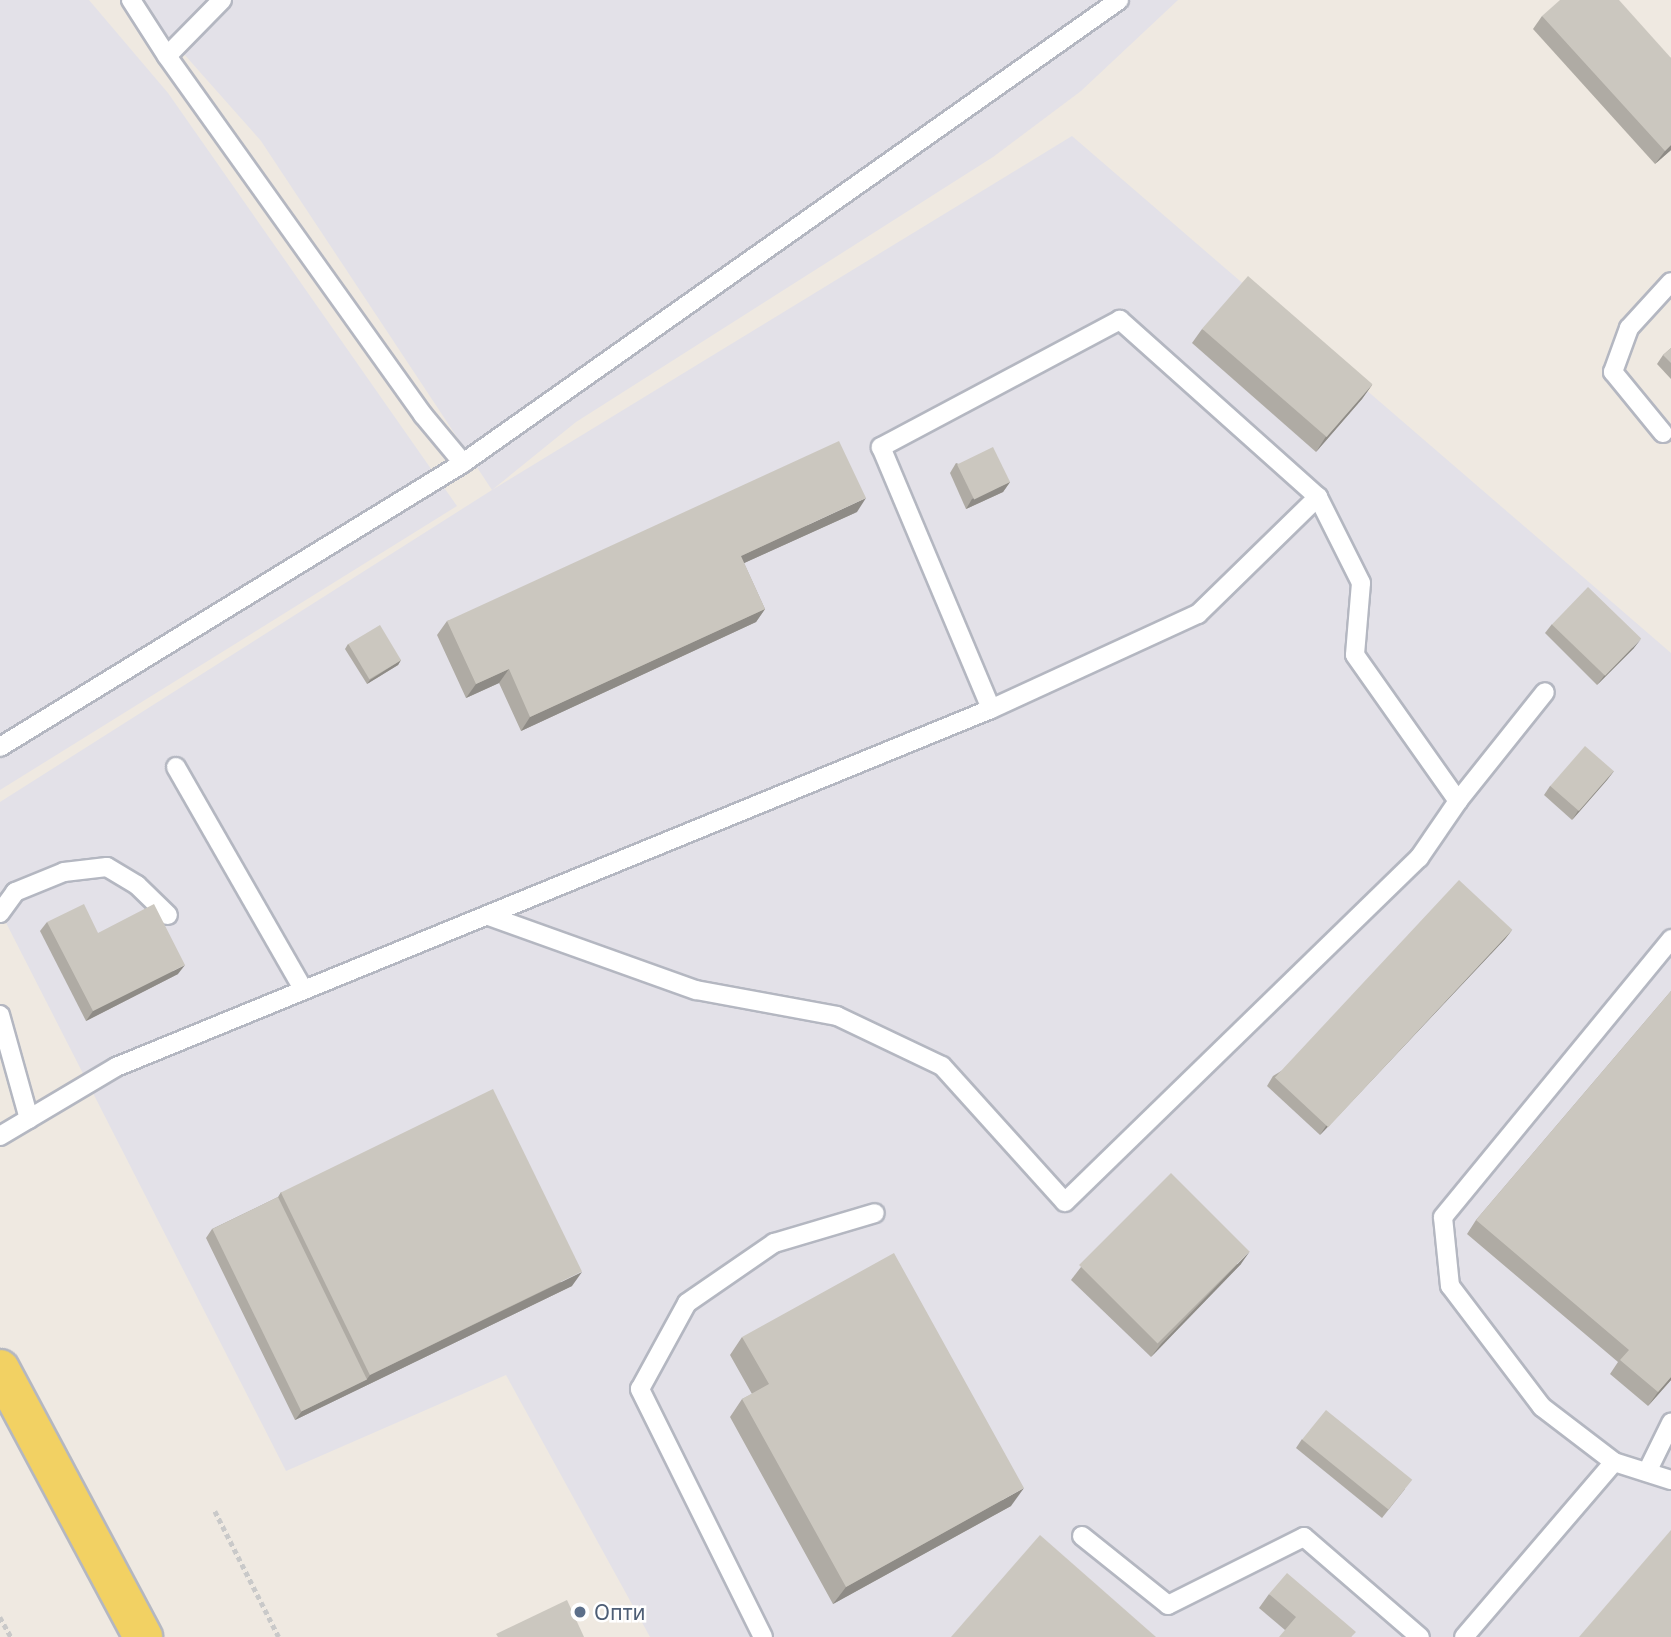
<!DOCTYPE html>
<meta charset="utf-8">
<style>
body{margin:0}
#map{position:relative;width:1671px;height:1637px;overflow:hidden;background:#efe9e1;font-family:"Noto Sans",sans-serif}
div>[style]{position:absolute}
.industrial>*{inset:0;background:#e3e1e8}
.path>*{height:4.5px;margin-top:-2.25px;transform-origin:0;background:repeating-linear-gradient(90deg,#c9c9c9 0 5px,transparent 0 8.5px)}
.roads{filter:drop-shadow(2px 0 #b4b7c1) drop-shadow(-2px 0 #b4b7c1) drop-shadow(0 2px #b4b7c1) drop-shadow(0 -2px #b4b7c1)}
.lane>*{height:18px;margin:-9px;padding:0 9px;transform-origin:9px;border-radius:9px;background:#fff}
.primary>*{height:38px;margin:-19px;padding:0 19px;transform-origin:19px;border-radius:19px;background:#f2d163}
.wall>*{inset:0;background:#afaba4}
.shaded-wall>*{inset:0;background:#8e8b86}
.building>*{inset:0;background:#cbc7bf;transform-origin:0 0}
.dots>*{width:19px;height:19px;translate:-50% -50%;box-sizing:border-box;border:4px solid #fff;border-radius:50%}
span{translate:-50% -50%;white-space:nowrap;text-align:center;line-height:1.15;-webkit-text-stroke:5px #fff;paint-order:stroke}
.service-label{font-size:21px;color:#4e5e75}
.left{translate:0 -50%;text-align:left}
</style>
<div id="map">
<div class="industrial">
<i style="clip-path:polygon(0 0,89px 0,168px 93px,457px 506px,0 790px)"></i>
<i style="clip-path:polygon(136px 0,1178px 0,1081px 91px,993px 157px,576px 422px,492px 490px,1072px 136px,1671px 653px,1671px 1637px,650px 1637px,506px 1375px,286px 1471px,0 911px,0 802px,492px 490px,261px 141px)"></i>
</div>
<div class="path">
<i style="left:215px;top:1511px;width:141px;rotate:63.1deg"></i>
<i style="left:0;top:1617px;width:23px;rotate:61deg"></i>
</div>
<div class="roads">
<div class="lane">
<i style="left:131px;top:0;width:67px;rotate:57.3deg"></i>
<i style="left:222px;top:0;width:78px;rotate:134.5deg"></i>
<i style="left:167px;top:56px;width:441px;rotate:54.5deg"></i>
<i style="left:423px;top:415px;width:62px;rotate:50.2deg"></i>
<i style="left:1663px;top:433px;width:79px;rotate:-129.3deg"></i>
<i style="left:1613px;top:372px;width:47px;rotate:-70deg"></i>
<i style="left:1629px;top:328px;width:62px;rotate:-47.6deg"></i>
<i style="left:1318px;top:497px;width:96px;rotate:63.4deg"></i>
<i style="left:1361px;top:583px;width:72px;rotate:94.8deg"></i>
<i style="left:1355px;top:655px;width:179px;rotate:54.8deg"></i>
<i style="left:1458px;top:801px;width:139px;rotate:-51.4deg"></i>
<i style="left:0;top:747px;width:543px;rotate:-31.52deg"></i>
<i style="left:463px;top:463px;width:803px;rotate:-35.21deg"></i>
<i style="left:176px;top:767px;width:256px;rotate:60.2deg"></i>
<i style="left:0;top:913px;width:26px;rotate:-54deg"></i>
<i style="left:15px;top:892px;width:53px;rotate:-22.2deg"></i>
<i style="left:64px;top:872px;width:43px;rotate:-6.6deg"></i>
<i style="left:107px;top:867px;width:35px;rotate:31deg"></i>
<i style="left:137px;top:885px;width:43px;rotate:44.1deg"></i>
<i style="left:489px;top:916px;width:220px;rotate:19.7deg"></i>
<i style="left:696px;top:990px;width:143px;rotate:10.4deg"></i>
<i style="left:837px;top:1016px;width:116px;rotate:25.5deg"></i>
<i style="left:942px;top:1066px;width:183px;rotate:47.9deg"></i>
<i style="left:1065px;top:1202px;width:494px;rotate:-44.2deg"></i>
<i style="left:1419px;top:858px;width:69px;rotate:-55.6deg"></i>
<i style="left:0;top:1015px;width:108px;rotate:74.4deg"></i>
<i style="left:0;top:1136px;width:135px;rotate:-30.7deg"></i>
<i style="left:116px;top:1067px;width:945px;rotate:-22.25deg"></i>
<i style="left:991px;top:709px;width:228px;rotate:-24.7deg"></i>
<i style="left:1198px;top:614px;width:168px;rotate:-44.3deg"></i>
<i style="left:1318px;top:497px;width:266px;rotate:-138.2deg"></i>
<i style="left:1120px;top:320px;width:271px;rotate:152deg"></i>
<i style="left:881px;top:447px;width:284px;rotate:67.2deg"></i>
<i style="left:1614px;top:1462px;width:91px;rotate:-142.6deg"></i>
<i style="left:1542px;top:1407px;width:152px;rotate:-127.2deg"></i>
<i style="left:1450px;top:1286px;width:69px;rotate:-95.8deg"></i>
<i style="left:1443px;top:1217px;width:360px;rotate:-50.6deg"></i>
<i style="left:1647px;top:1472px;width:55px;rotate:-63.9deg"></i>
<i style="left:1082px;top:1536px;width:110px;rotate:38.7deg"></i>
<i style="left:1168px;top:1605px;width:152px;rotate:-26.6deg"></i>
<i style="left:1304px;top:1537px;width:153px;rotate:40.8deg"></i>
<i style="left:763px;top:1637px;width:277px;rotate:-116.4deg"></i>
<i style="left:640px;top:1389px;width:98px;rotate:-61.3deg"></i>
<i style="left:687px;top:1303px;width:106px;rotate:-34.6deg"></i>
<i style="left:774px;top:1243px;width:105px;rotate:-16.5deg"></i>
<i style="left:1464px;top:1637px;width:230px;rotate:-49.4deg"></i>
<i style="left:1614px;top:1462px;width:60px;rotate:17.5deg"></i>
</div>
<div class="primary">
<i style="left:0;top:1369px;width:304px;rotate:61.9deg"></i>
</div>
</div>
<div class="wall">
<i style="clip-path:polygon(1542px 16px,1671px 58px,1671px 150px,1655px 164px,1533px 29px)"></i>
<i style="clip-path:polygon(1202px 329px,1372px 385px,1362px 399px,1316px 452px,1192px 343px)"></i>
<i style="clip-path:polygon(1671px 348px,1671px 379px,1657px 364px,1663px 355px)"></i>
<i style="clip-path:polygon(956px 463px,1010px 482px,1003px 492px,966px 509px,950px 473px)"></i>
<i style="clip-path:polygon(857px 512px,744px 563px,765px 609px,756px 622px,521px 731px,499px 683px,466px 698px,437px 635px,447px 621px)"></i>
<i style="clip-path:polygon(1552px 624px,1634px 648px,1597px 685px,1545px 633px)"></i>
<i style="clip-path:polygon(348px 644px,401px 660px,398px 665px,367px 684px,345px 649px)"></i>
<i style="clip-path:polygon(1614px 771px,1607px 780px,1572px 820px,1544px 795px,1550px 786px)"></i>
<i style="clip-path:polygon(47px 922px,98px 933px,178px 974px,86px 1021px,40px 931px)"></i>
<i style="clip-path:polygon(1512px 930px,1505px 939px,1320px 1135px,1267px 1086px,1273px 1076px)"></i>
<i style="clip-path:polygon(1671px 991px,1671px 1380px,1648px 1406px,1610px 1374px,1618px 1362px,1467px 1234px,1476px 1220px)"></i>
<i style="clip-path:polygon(281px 1192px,572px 1286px,295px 1420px,206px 1238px,212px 1229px,278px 1197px)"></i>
<i style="clip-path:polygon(1241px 1264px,1151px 1357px,1071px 1280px,1081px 1267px)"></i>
<i style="clip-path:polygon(742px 1337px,1011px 1506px,833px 1604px,730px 1417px,742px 1399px,752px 1394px,730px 1355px)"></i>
<i style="clip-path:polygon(1302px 1439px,1405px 1489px,1382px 1518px,1296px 1448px)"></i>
<i style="clip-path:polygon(1269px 1594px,1352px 1637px,1285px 1630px,1259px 1608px)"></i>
</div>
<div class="shaded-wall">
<i style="clip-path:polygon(1671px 145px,1671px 150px,1655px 164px,1665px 151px)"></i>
<i style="clip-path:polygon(1372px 385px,1362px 399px,1316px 452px,1325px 438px)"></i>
<i style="clip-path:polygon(1010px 482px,1003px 492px,966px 509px,972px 499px)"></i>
<i style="clip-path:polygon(866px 498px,857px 512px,731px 569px,741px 556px)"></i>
<i style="clip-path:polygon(765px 609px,756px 622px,521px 731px,530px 717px)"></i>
<i style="clip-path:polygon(1641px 639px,1634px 648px,1597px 685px,1604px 676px)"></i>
<i style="clip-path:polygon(401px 660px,398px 665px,367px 684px,370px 680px)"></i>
<i style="clip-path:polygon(509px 669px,499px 683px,466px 698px,476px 684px)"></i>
<i style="clip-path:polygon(1614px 771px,1607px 780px,1572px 820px,1578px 811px)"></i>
<i style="clip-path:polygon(1512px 930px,1505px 939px,1320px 1135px,1326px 1126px)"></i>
<i style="clip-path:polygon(185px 965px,178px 974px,86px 1021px,93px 1011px)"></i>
<i style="clip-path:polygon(1250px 1251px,1241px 1264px,1151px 1357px,1161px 1344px)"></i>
<i style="clip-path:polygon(582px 1272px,572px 1286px,295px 1420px,302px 1411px,367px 1379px,370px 1375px)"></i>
<i style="clip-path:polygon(1671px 1377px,1671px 1380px,1648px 1406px,1658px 1392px)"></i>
<i style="clip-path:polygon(1024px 1488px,1011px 1506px,833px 1604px,846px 1587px)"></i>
</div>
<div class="building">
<i style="clip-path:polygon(1560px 0,1619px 0,1671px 58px,1671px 145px,1665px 151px,1542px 16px)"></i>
<i style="left:1248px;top:276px;width:165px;height:70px;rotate:41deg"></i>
<i style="clip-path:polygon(1671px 348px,1671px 363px,1663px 355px)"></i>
<i style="clip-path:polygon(839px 441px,866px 498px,741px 556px,765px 609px,530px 717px,509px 669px,476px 684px,447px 621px)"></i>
<i style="left:993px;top:447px;width:39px;height:40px;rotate:64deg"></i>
<i style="left:1588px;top:587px;width:74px;height:52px;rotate:44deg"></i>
<i style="left:380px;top:625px;width:41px;height:37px;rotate:59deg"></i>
<i style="left:1585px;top:746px;width:38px;height:53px;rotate:41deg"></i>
<i style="left:1459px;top:880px;width:73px;height:270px;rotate:43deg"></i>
<i style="clip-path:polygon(84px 904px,98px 933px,154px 904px,185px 965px,93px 1011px,47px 922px)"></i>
<i style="clip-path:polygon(1671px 991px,1671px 1377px,1658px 1392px,1620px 1360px,1629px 1350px,1476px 1220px)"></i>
<i style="left:493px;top:1089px;width:203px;height:236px;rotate:64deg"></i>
<i style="left:1171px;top:1173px;width:111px;height:130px;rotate:45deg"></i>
<i style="left:278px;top:1197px;width:203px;height:73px;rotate:64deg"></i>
<i style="clip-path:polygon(894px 1253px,1024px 1488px,846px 1587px,742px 1399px,769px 1384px,742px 1337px)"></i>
<i style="left:1326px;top:1410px;width:111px;height:38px;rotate:39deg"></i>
<i style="clip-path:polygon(1671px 1530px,1671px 1637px,1579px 1637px)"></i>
<i style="clip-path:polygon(1040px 1535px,1156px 1637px,951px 1637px)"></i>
<i style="clip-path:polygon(1287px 1573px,1356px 1632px,1351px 1637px,1279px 1637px,1296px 1617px,1269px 1594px)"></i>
<i style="clip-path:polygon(567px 1600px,584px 1637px,498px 1637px,496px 1634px)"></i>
</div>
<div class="dots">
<i style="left:580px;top:1612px;background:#5c6f8a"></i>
</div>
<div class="service-label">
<span class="left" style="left:594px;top:1612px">Опти</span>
</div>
</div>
